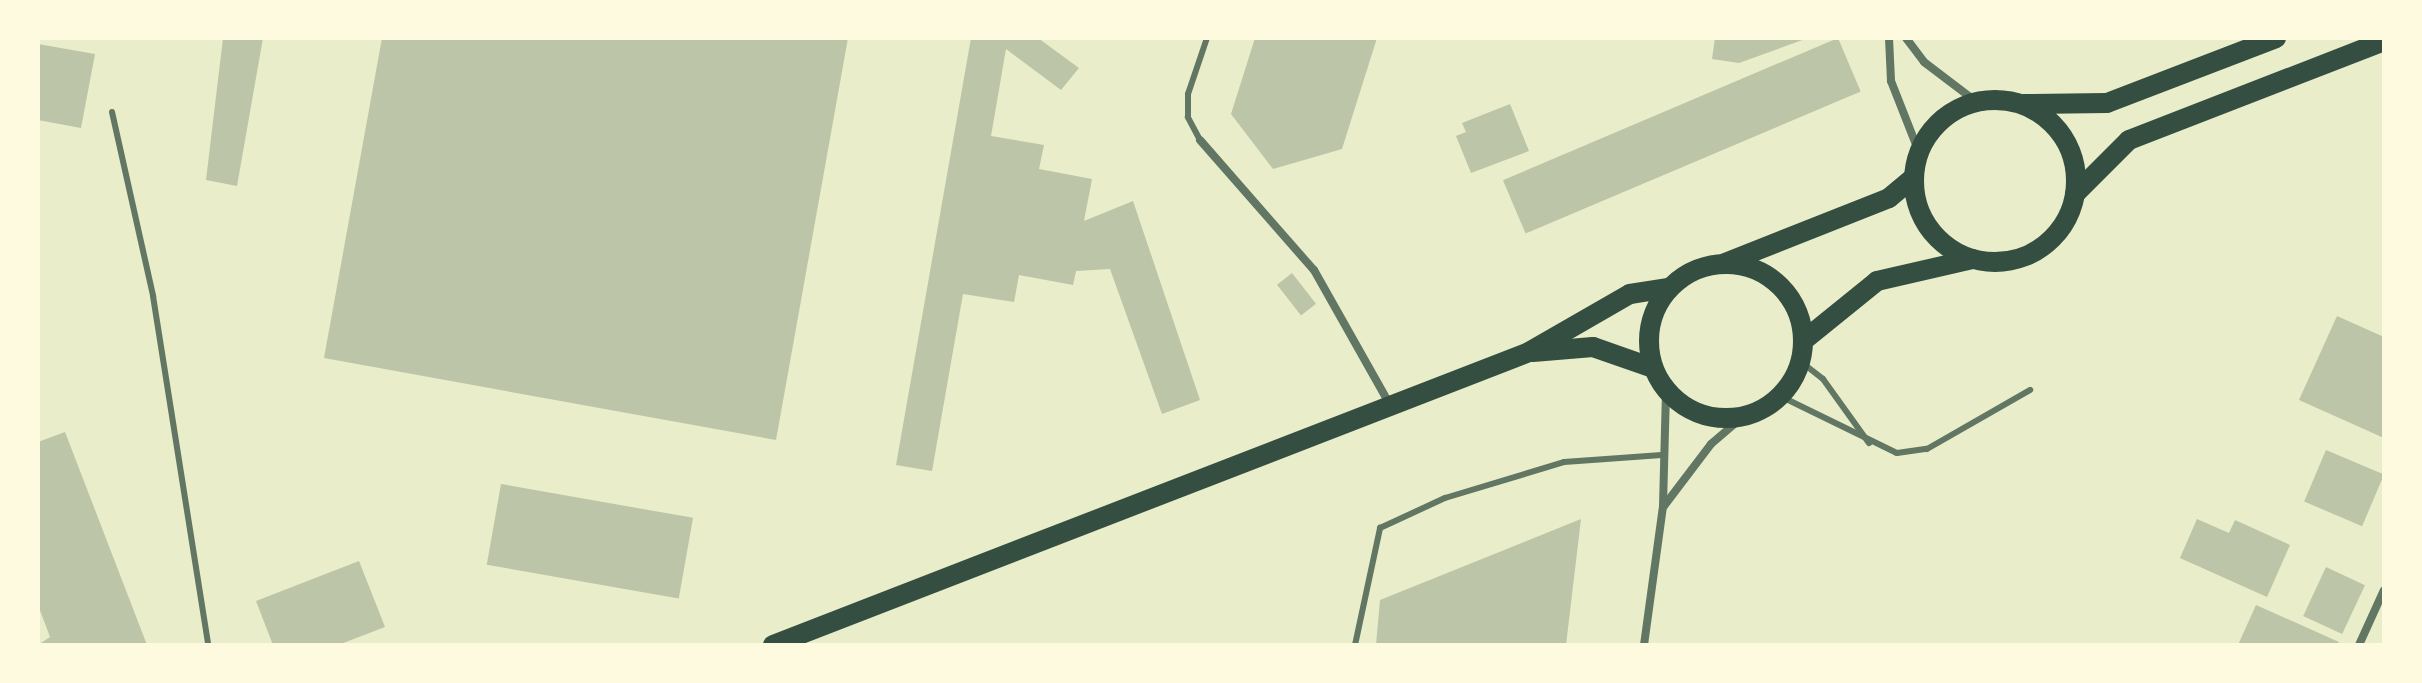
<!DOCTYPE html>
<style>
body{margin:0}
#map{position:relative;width:2422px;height:683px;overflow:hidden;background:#e9edc9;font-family:Manrope,sans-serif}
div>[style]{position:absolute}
.building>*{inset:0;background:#bcc5a7;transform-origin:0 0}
.service>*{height:6px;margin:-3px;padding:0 3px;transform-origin:3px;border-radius:3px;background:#617663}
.minor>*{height:8px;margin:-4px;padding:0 4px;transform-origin:4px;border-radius:4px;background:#617663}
.primary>*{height:20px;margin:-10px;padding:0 10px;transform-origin:10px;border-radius:10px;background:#344e41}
.primary>.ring{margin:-10px;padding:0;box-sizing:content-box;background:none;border:20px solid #344e41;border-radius:50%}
span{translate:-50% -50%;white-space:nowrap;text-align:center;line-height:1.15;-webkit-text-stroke:8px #fefae0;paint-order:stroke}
.frame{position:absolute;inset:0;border:40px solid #fefae0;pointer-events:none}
</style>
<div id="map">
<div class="building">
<i style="clip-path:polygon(223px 38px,263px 38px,237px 186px,206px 180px)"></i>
<i style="clip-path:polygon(382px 38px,848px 38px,776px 440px,324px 358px)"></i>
<i style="clip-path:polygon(971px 38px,1038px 38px,1079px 68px,1061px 90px,1006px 49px,991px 136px,1044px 145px,1039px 169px,1092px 179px,1084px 221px,1133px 201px,1200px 400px,1162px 414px,1110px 269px,1076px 271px,1073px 285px,1019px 275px,1014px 302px,963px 294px,932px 471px,896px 465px)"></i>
<i style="clip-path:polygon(1255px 38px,1377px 38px,1342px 149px,1273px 169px,1231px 114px)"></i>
<i style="clip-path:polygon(1715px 38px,1808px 38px,1739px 63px,1712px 59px)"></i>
<i style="left:1838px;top:38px;width:58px;height:364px;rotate:67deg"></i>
<i style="clip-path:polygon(38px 44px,95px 54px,81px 128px,38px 120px)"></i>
<i style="clip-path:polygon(1510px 104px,1529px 151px,1471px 173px,1456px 136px,1466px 132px,1462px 123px)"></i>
<i style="left:1292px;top:273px;width:39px;height:19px;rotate:52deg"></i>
<i style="clip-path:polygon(2337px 316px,2384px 337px,2384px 438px,2299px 400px)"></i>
<i style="clip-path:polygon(65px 432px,147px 645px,38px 645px,50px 637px,38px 605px,38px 442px)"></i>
<i style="left:2326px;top:450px;width:63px;height:56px;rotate:23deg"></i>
<i style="left:501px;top:484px;width:195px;height:82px;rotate:10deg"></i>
<i style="clip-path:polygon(1581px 519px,1566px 645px,1376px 645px,1380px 600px)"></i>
<i style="clip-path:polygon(2197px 519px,2229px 533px,2235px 520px,2290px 545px,2267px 597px,2180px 558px)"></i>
<i style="clip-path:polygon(359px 561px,385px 627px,338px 645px,273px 645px,256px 601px)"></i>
<i style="left:2326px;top:567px;width:43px;height:54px;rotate:25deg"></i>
<i style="clip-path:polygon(2256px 605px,2339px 642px,2337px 645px,2238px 645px)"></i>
</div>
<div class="service">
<i style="left:112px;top:112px;width:189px;rotate:77.4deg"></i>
<i style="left:153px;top:296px;width:353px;rotate:81deg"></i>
<i style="left:1200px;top:140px;width:26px;rotate:-118deg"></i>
<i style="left:1188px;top:117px;width:23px;rotate:-90deg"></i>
<i style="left:1188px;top:94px;width:59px;rotate:-71.3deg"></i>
<i style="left:1800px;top:361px;width:29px;rotate:38deg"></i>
<i style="left:1823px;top:379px;width:79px;rotate:54.3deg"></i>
<i style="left:1780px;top:396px;width:130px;rotate:26deg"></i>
<i style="left:1897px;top:453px;width:30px;rotate:-8deg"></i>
<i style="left:1927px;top:449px;width:119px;rotate:-29.8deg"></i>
<i style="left:1355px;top:645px;width:120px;rotate:-77.9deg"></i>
<i style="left:1380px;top:528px;width:72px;rotate:-24.8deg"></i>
<i style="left:1445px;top:498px;width:124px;rotate:-16.8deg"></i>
<i style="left:1564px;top:462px;width:98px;rotate:-4.1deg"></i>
</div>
<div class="minor">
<i style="left:1889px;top:38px;width:43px;rotate:87.3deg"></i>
<i style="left:1891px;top:81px;width:76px;rotate:68.5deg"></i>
<i style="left:1906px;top:38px;width:30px;rotate:53deg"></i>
<i style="left:1924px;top:62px;width:68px;rotate:37.2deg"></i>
<i style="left:1200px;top:140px;width:173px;rotate:48.8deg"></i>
<i style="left:1314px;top:270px;width:155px;rotate:60.6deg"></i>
<i style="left:1664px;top:506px;width:78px;rotate:-52.8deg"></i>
<i style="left:1711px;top:444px;width:45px;rotate:-40.5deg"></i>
<i style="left:1644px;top:645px;width:140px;rotate:-82.2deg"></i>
<i style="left:1663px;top:506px;width:117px;rotate:-88.5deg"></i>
<i style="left:2359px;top:645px;width:60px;rotate:-65.6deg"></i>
</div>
<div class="primary">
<i class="ring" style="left:1914px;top:100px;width:142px;height:142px"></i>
<i style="left:2024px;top:104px;width:83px;rotate:-0.7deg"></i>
<i style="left:2107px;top:103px;width:181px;rotate:-21deg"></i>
<i style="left:2075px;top:194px;width:76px;rotate:-45deg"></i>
<i style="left:2129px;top:140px;width:274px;rotate:-21.2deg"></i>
<i style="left:1725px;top:263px;width:176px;rotate:-21.6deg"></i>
<i style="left:1889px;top:198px;width:31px;rotate:-40deg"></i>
<i class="ring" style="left:1649px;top:264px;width:134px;height:134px"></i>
<i style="left:1803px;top:341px;width:95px;rotate:-39deg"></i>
<i style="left:1877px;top:281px;width:98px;rotate:-12.9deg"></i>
<i style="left:1533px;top:352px;width:60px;rotate:-4.8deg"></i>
<i style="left:1593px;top:347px;width:64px;rotate:19.3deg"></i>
<i style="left:773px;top:645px;width:811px;rotate:-21.18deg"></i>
<i style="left:1529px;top:352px;width:116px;rotate:-29.9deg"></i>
<i style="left:1630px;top:294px;width:39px;rotate:-9deg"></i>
</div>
<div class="frame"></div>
</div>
